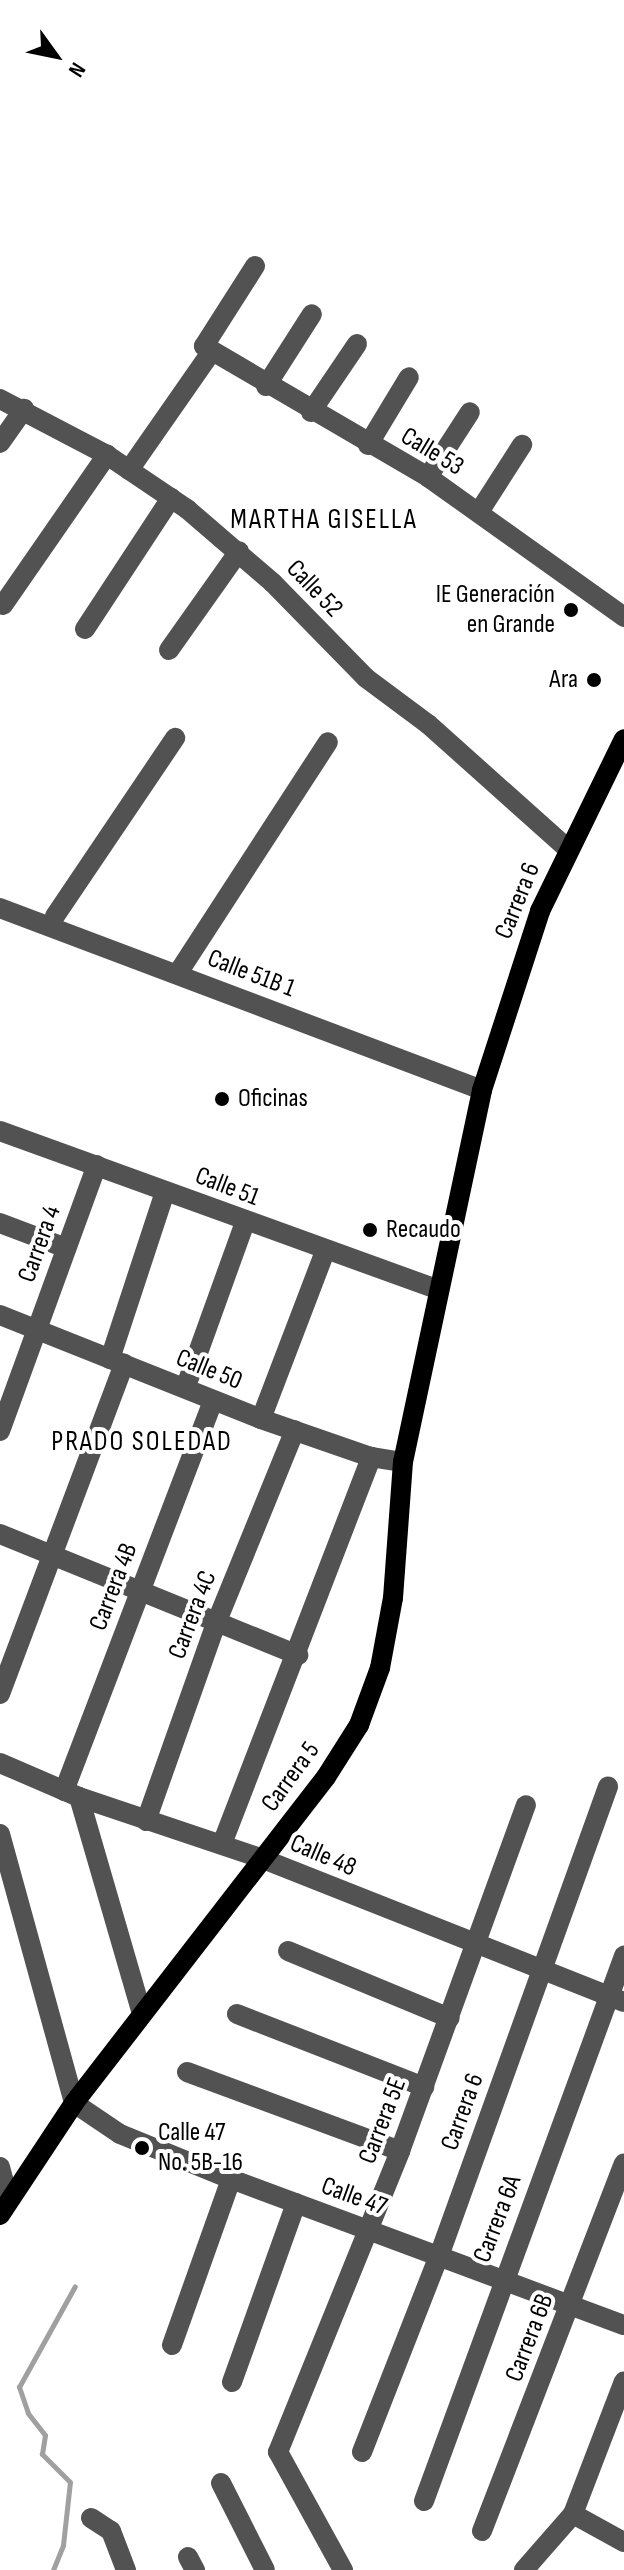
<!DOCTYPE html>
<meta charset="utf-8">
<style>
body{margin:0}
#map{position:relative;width:624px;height:2570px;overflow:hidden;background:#fff;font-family:"Sofia Sans Condensed",sans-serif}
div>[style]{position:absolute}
.stream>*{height:5px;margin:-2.5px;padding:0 2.5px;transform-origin:2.5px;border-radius:2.5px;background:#a0a0a0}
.minor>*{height:20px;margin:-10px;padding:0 10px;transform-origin:10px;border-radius:10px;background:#525252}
.major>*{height:20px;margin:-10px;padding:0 10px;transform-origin:10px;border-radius:10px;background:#000}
.dots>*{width:22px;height:22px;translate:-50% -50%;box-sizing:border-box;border:4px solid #fff;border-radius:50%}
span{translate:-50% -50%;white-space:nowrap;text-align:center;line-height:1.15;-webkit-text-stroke:8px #fff;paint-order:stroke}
.street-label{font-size:26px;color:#000}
.poi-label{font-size:26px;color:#000}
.right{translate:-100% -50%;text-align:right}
.left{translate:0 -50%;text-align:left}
.neighbourhood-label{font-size:28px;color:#000;letter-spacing:2px}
.north{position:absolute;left:16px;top:16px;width:80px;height:80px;-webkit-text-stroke:6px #fff;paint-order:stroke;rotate:123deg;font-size:22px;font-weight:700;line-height:32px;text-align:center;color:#000}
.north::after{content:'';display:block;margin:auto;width:28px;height:36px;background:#000;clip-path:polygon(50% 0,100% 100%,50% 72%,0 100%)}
</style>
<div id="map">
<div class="stream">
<i style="left:53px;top:2570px;width:27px;rotate:-68deg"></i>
<i style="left:63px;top:2545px;width:63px;rotate:-83.7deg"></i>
<i style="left:70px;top:2482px;width:40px;rotate:-135deg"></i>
<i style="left:42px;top:2454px;width:19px;rotate:-81deg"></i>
<i style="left:45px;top:2435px;width:28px;rotate:-128deg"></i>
<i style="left:28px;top:2413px;width:28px;rotate:-109deg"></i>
<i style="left:19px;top:2387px;width:115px;rotate:-61deg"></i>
</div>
<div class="minor">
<i style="left:255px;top:266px;width:95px;rotate:122.5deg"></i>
<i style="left:204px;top:346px;width:259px;rotate:30.3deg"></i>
<i style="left:428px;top:477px;width:241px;rotate:35.5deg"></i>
<i style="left:266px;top:386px;width:85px;rotate:-57.4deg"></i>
<i style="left:0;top:399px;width:121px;rotate:27.6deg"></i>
<i style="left:107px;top:455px;width:97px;rotate:34deg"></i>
<i style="left:187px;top:509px;width:113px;rotate:40.7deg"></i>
<i style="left:273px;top:583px;width:133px;rotate:45.6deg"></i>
<i style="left:366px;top:678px;width:77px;rotate:36.6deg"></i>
<i style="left:428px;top:724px;width:188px;rotate:41.8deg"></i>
<i style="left:311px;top:412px;width:82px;rotate:-55.9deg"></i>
<i style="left:0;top:443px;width:42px;rotate:-54.8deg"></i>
<i style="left:368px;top:445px;width:79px;rotate:-58.9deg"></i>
<i style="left:129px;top:470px;width:145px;rotate:-55.1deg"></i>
<i style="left:428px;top:477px;width:77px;rotate:-57.1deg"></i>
<i style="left:479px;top:512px;width:80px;rotate:-57.3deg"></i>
<i style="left:3px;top:605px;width:183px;rotate:-55.3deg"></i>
<i style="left:85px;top:629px;width:157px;rotate:-56.7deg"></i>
<i style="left:169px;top:650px;width:121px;rotate:-54.7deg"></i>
<i style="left:0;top:908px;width:515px;rotate:20.69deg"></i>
<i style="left:55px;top:916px;width:215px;rotate:-56deg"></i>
<i style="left:178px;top:973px;width:275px;rotate:-57deg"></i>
<i style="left:0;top:1131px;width:464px;rotate:19.9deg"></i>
<i style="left:0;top:1223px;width:71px;rotate:20.7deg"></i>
<i style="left:0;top:1315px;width:281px;rotate:21.7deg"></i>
<i style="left:261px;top:1419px;width:116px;rotate:19.1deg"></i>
<i style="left:371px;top:1457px;width:32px;rotate:9deg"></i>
<i style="left:110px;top:1359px;width:176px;rotate:-71.8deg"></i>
<i style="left:186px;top:1386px;width:174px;rotate:-70.2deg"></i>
<i style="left:261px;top:1419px;width:180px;rotate:-69.1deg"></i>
<i style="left:0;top:1431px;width:283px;rotate:-70deg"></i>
<i style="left:0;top:1534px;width:322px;rotate:22.1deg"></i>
<i style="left:0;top:1694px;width:353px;rotate:-69.4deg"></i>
<i style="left:0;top:1763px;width:86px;rotate:23.3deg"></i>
<i style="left:79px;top:1797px;width:194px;rotate:18.6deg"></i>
<i style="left:263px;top:1859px;width:388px;rotate:21.6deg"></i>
<i style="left:64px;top:1791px;width:418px;rotate:-69.1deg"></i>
<i style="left:79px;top:1797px;width:222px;rotate:73.8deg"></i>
<i style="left:146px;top:1821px;width:212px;rotate:-70.5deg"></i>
<i style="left:217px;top:1621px;width:206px;rotate:-67.8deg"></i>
<i style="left:0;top:1834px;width:279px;rotate:74.6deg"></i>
<i style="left:74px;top:2103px;width:55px;rotate:34deg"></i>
<i style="left:120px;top:2134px;width:120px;rotate:22.1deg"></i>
<i style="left:231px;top:2179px;width:419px;rotate:20.4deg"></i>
<i style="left:222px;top:1844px;width:415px;rotate:-68.9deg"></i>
<i style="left:288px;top:1951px;width:175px;rotate:22.5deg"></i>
<i style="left:237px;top:2014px;width:201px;rotate:21.3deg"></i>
<i style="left:187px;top:2072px;width:227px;rotate:20.3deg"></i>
<i style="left:0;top:2167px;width:34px;rotate:75deg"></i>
<i style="left:172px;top:2345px;width:176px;rotate:-70.4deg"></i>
<i style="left:232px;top:2382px;width:190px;rotate:-70.3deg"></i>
<i style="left:362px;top:2452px;width:211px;rotate:-68.6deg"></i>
<i style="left:439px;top:2256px;width:499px;rotate:-70.2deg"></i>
<i style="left:221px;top:2483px;width:97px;rotate:63.2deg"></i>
<i style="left:424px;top:2501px;width:581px;rotate:-69.85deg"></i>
<i style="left:573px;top:2514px;width:58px;rotate:28.8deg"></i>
<i style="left:91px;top:2518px;width:24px;rotate:33deg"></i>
<i style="left:111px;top:2531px;width:42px;rotate:69deg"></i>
<i style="left:482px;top:2531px;width:394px;rotate:-68.9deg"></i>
<i style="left:188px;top:2557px;width:15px;rotate:62deg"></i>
<i style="left:343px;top:2570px;width:135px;rotate:-118.8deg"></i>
<i style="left:278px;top:2452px;width:325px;rotate:-67.9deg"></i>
<i style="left:400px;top:2151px;width:368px;rotate:-70deg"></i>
<i style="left:524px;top:2570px;width:74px;rotate:-48.8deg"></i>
<i style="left:573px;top:2514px;width:142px;rotate:-69deg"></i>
</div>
<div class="major">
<i style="left:0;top:2215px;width:134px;rotate:-56.5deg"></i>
<i style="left:74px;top:2103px;width:412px;rotate:-52.3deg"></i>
<i style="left:326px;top:1777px;width:62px;rotate:-57.6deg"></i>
<i style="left:359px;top:1725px;width:61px;rotate:-69.8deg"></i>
<i style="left:380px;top:1668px;width:71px;rotate:-79.5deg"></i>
<i style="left:393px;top:1598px;width:136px;rotate:-85.8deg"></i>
<i style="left:403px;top:1462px;width:380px;rotate:-78deg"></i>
<i style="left:482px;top:1090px;width:188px;rotate:-72deg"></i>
<i style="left:540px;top:911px;width:191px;rotate:-64deg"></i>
</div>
<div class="dots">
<i style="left:571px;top:610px;background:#000"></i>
<i style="left:594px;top:680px;background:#000"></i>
<i style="left:222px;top:1099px;background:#000"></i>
<i style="left:370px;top:1230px;background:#000"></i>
<i style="left:142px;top:2148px;background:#000"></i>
</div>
<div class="street-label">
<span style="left:432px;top:452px;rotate:31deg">Calle 53</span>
<span style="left:314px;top:589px;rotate:46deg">Calle 52</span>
<span style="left:518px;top:901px;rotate:-68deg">Carrera 6</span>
<span style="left:251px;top:974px;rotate:21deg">Calle 51B 1</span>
<span style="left:227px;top:1187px;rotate:21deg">Calle 51</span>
<span style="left:40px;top:1244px;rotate:-70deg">Carrera 4</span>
<span style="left:209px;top:1370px;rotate:22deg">Calle 50</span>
<span style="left:114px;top:1587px;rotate:-69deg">Carrera 4B</span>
<span style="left:193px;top:1615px;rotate:-69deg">Carrera 4C</span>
<span style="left:291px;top:1777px;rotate:-54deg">Carrera 5</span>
<span style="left:323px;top:1856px;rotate:23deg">Calle 48</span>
<span style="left:463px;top:2112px;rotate:-70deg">Carrera 6</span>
<span style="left:383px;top:2121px;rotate:-69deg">Carrera 5E</span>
<span style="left:354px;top:2197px;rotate:20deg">Calle 47</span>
<span style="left:498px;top:2219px;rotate:-69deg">Carrera 6A</span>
<span style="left:530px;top:2338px;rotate:-69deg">Carrera 6B</span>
</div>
<div class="poi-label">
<span class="right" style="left:555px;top:610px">IE Generación<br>en Grande</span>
<span class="right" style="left:578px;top:680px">Ara</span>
<span class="left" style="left:238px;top:1099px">Oficinas</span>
<span class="left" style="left:386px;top:1230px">Recaudo</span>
<span class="left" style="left:158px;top:2148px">Calle 47<br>No. 5B-16</span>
</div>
<div class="neighbourhood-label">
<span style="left:324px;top:520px">MARTHA GISELLA</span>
<span style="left:142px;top:1442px">PRADO SOLEDAD</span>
</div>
<div class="north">N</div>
</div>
